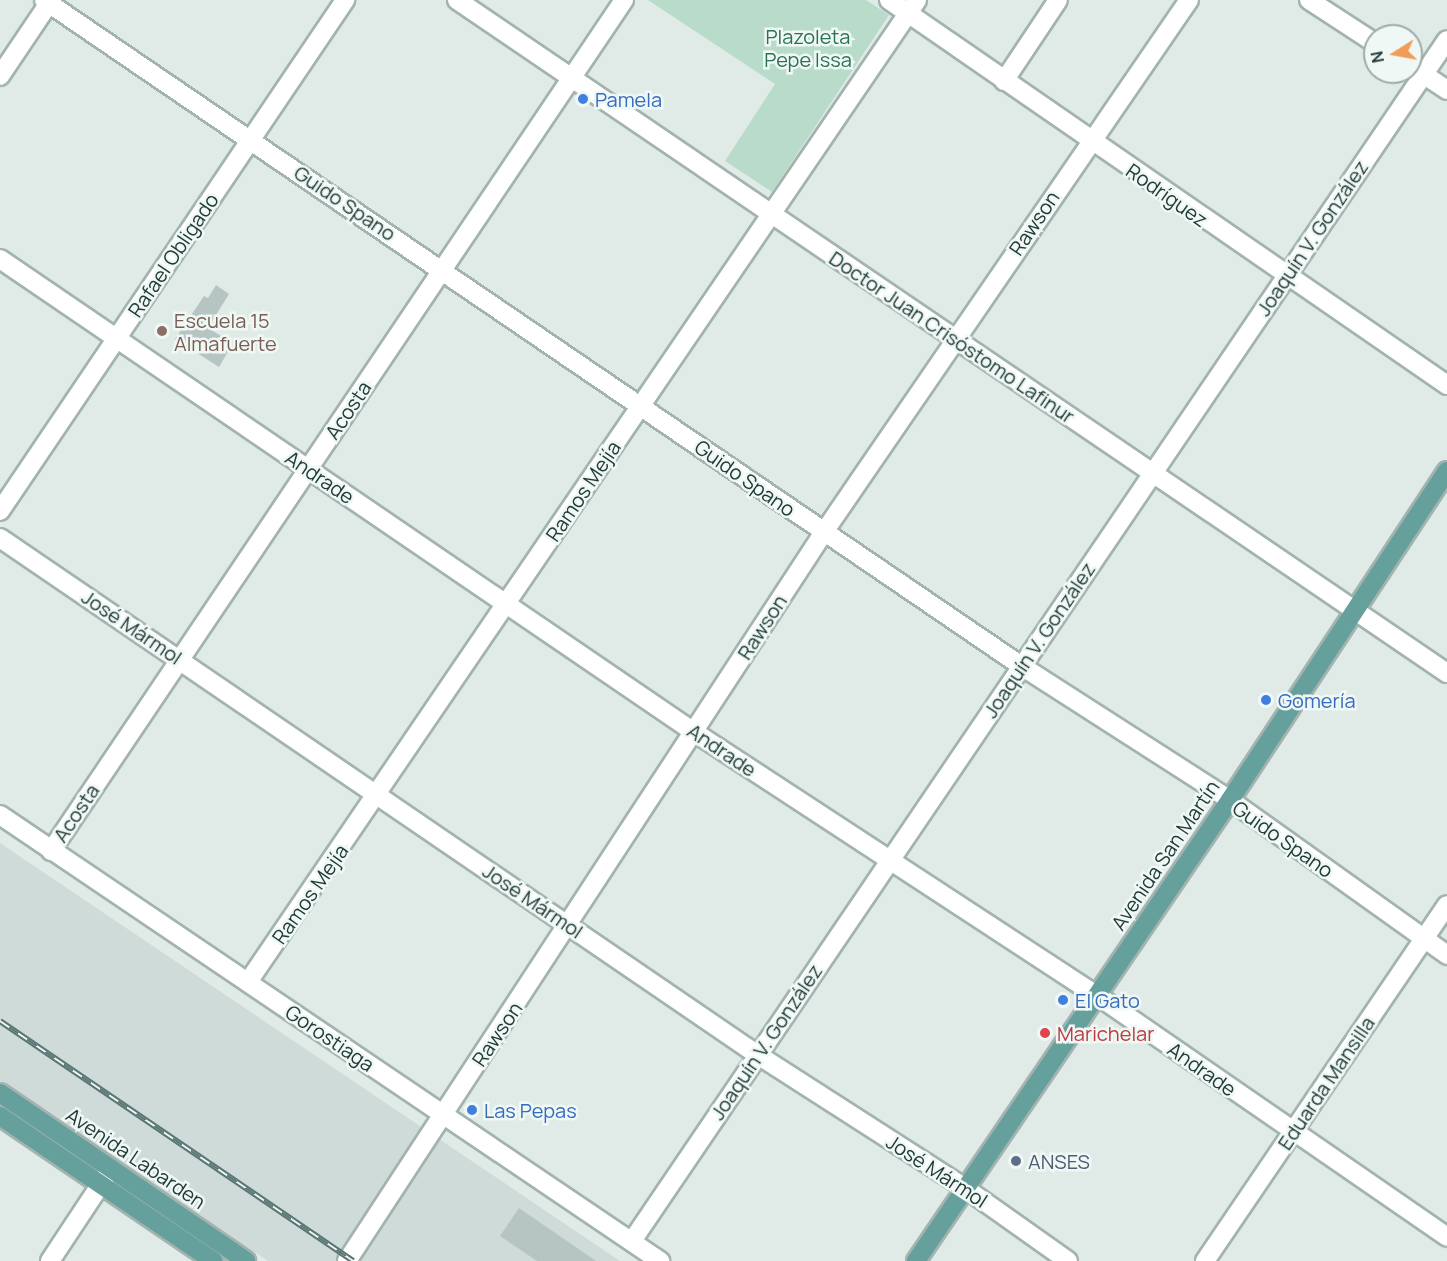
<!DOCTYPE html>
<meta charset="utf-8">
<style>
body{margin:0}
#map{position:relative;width:1447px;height:1261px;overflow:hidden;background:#e0ebe8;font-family:Manrope,sans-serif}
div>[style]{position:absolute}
.built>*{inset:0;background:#cedbd8}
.green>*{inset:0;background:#b9dcca}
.building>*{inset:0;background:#b5c6c2}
.roads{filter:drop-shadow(2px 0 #a3b3b0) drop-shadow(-2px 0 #a3b3b0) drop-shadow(0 2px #a3b3b0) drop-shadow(0 -2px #a3b3b0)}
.minor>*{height:18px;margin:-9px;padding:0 9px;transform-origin:9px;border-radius:9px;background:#fff}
.major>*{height:18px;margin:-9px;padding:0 9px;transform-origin:9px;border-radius:9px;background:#65a09d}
.rail>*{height:6px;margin-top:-3px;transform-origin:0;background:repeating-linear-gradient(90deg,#f0f8f5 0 11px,#5b7775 0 22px);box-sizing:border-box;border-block:2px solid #5b7775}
.dots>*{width:16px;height:16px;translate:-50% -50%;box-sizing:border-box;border:3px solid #f0f8f5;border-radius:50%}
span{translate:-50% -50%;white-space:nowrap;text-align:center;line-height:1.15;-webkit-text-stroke:5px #f0f8f5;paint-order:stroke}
.park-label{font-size:20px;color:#2b7255}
.shop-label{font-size:20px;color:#366cbe}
.left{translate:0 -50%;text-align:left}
.street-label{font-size:20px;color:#213b39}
.education-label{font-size:20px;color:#785e54}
.health-label{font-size:20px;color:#be3a42}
.service-label{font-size:20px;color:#4e5e75}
.north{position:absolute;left:1363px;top:24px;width:60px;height:60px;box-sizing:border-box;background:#f0f8f5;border:2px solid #9dacaa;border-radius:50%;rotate:259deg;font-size:16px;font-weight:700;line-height:24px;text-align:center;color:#213b39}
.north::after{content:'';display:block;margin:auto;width:21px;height:27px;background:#f19d58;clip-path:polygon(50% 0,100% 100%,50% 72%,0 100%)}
</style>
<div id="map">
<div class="built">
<i style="clip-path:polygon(0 843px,620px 1261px,268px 1261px,0 1081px)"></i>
</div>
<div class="green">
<i style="clip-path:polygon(648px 0,866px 0,889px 15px,772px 192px,725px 161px,775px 84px)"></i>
</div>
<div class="building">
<i style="clip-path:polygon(216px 285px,229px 294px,208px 328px,221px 336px,217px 343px,229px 350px,219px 367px,175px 339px,204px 296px,208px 298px)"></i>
<i style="clip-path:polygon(519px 1208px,596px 1261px,537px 1261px,500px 1236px)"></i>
</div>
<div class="roads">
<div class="minor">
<i style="left:44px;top:0;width:1185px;rotate:34.27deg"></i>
<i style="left:1023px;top:667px;width:246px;rotate:32.7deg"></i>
<i style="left:1230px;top:800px;width:267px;rotate:35.5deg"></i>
<i style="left:457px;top:0;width:1197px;rotate:34.21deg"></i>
<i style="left:889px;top:0;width:678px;rotate:34.6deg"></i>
<i style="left:1309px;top:0;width:79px;rotate:33.1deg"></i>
<i style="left:1411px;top:66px;width:43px;rotate:33.7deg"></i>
<i style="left:0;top:76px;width:92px;rotate:-56.1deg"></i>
<i style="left:1004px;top:81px;width:97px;rotate:-56.3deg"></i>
<i style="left:0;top:259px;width:840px;rotate:34.28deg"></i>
<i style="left:694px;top:732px;width:483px;rotate:33.2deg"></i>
<i style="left:1098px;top:996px;width:424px;rotate:34.6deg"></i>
<i style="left:0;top:511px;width:617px;rotate:-55.97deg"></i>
<i style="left:0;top:538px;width:918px;rotate:34.3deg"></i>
<i style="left:758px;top:1055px;width:246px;rotate:32.7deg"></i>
<i style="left:965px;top:1188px;width:126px;rotate:35.3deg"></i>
<i style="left:0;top:815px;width:797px;rotate:34.05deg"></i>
<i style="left:51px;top:851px;width:1026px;rotate:-56.05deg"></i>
<i style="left:248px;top:982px;width:1188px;rotate:-55.73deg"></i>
<i style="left:632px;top:1241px;width:1451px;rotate:-55.84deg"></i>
<i style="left:50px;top:1261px;width:110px;rotate:-56.5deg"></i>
<i style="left:347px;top:1261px;width:871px;rotate:-56.8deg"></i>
<i style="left:824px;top:532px;width:645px;rotate:-55.55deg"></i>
<i style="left:1205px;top:1261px;width:430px;rotate:-55.8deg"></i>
</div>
<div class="major">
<i style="left:0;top:1093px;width:298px;rotate:34.3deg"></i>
<i style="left:0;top:1116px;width:258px;rotate:34.2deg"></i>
<i style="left:916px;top:1261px;width:558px;rotate:-55.74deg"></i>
<i style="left:1230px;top:800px;width:394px;rotate:-56.6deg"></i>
</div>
</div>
<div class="rail">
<i style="left:0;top:1021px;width:427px;rotate:34.2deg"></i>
</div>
<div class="dots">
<i style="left:583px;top:99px;background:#3f7fe0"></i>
<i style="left:162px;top:331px;background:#8d6e63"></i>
<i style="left:1266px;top:700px;background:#3f7fe0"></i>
<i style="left:1063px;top:1000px;background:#3f7fe0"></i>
<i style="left:1045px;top:1033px;background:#e0444e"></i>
<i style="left:472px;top:1110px;background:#3f7fe0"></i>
<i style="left:1016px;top:1161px;background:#5c6f8a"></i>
</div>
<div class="park-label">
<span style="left:808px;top:48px">Plazoleta<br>Pepe Issa</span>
</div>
<div class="shop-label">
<span class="left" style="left:595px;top:99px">Pamela</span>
<span class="left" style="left:1278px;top:700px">Gomería</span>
<span class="left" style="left:1075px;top:1000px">El Gato</span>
<span class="left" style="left:484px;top:1110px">Las Pepas</span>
</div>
<div class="street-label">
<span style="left:1167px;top:195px;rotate:35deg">Rodríguez</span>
<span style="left:345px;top:203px;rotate:34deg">Guido Spano</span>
<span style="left:1034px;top:223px;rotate:-56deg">Rawson</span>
<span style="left:1312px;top:238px;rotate:-56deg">Joaquín V. González</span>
<span style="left:173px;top:255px;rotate:-56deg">Rafael Obligado</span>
<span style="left:952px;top:337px;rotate:34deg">Doctor Juan Crisóstomo Lafinur</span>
<span style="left:348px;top:410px;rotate:-56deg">Acosta</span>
<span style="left:320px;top:477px;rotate:34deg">Andrade</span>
<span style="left:745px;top:478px;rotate:35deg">Guido Spano</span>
<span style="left:583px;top:491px;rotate:-56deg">Ramos Mejía</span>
<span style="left:132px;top:627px;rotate:34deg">José Mármol</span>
<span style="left:762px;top:627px;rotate:-57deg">Rawson</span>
<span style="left:1039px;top:640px;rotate:-56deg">Joaquín V. González</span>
<span style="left:722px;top:750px;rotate:34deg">Andrade</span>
<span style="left:76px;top:813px;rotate:-56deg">Acosta</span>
<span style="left:1283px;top:839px;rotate:35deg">Guido Spano</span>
<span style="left:1165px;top:855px;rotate:-56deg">Avenida San Martín</span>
<span style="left:310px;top:894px;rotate:-55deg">Ramos Mejía</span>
<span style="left:533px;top:901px;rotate:34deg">José Mármol</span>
<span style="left:497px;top:1034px;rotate:-56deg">Rawson</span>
<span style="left:330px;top:1038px;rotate:34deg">Gorostiaga</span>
<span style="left:766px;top:1042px;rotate:-56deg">Joaquín V. González</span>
<span style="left:1202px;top:1069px;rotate:35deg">Andrade</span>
<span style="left:1326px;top:1083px;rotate:-56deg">Eduarda Mansilla</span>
<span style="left:136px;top:1158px;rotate:34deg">Avenida Labarden</span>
<span style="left:937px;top:1171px;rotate:33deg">José Mármol</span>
</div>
<div class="education-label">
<span class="left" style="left:174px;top:332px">Escuela 15<br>Almafuerte</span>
</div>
<div class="health-label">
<span class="left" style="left:1057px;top:1033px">Marichelar</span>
</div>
<div class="service-label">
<span class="left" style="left:1028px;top:1161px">ANSES</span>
</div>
<div class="north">N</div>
</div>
